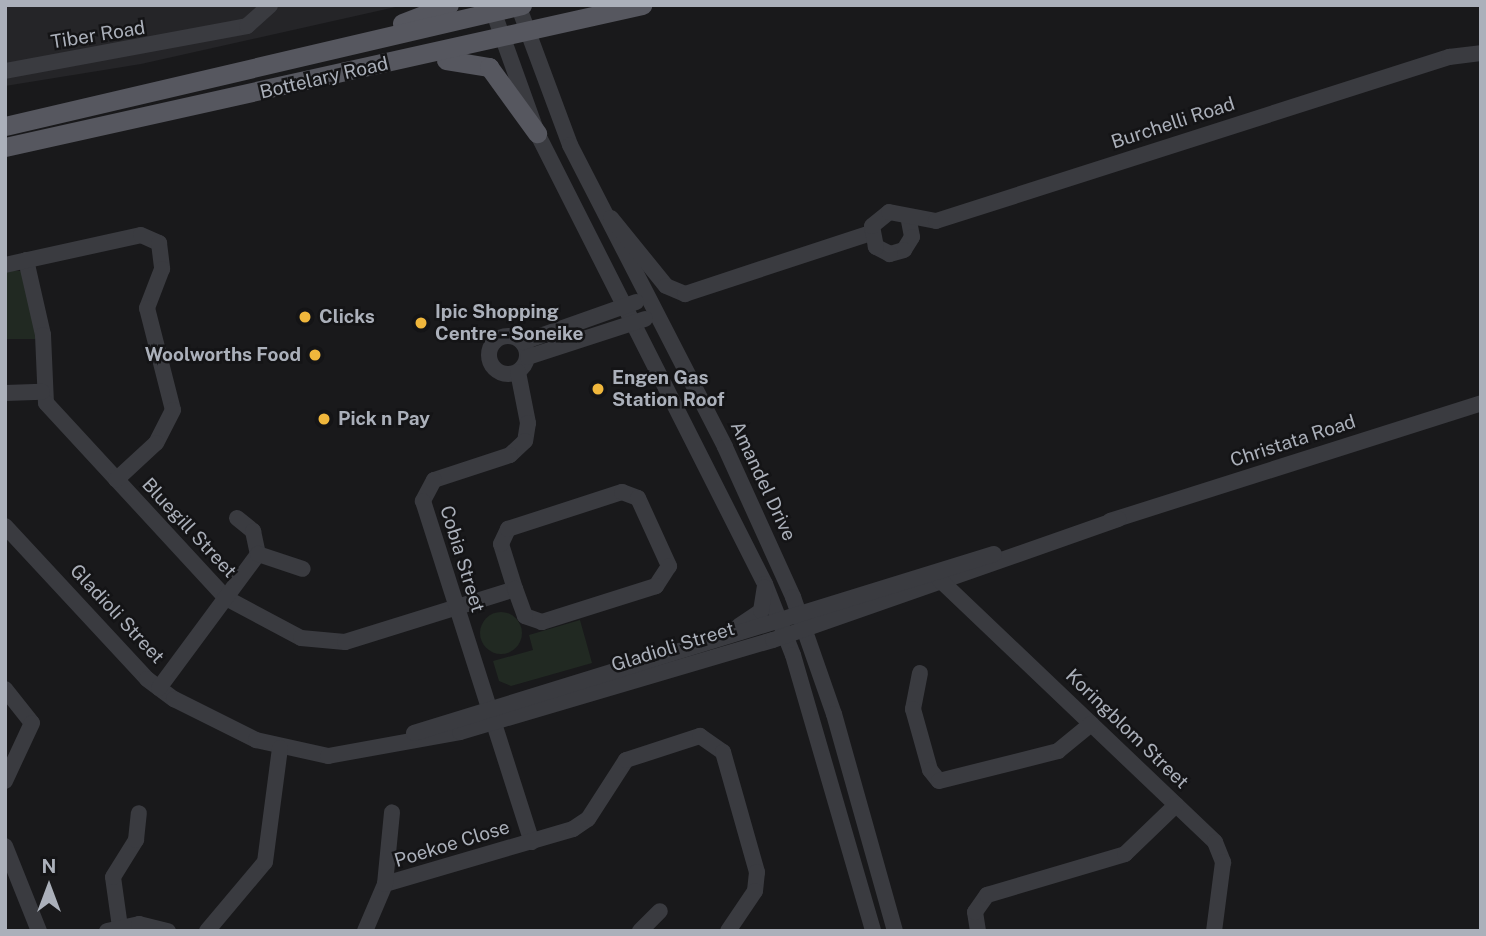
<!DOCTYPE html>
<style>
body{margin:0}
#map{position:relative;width:1486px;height:936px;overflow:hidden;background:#19191b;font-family:"Public Sans",sans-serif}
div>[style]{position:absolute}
.built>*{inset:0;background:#252528}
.green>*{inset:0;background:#212922}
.round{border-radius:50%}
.minor>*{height:16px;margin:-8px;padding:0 8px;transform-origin:8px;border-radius:8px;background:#3a3b40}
.minor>.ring{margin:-8px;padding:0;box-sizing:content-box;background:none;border:16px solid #3a3b40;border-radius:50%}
.major>*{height:19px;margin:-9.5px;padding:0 9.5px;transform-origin:9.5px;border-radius:9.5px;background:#56575f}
.dots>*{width:19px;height:19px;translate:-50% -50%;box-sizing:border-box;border:4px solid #141416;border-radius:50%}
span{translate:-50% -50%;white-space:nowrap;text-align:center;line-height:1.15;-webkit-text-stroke:5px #141416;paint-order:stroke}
.street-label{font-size:19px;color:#abb0ba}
.poi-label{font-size:19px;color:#abb0ba;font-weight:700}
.left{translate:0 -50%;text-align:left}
.right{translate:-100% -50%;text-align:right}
.frame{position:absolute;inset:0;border:7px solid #abb0ba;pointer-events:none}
.north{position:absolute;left:14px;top:852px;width:70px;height:70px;-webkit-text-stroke:5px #141416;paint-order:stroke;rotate:0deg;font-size:19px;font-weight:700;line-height:28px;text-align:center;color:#abb0ba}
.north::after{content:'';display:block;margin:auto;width:24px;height:32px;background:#abb0ba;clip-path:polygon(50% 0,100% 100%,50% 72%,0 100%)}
</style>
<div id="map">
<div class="built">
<i style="clip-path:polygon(5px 5px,399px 5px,400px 6px,141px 64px,5px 86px)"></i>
</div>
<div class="green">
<i style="clip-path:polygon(5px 270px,21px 271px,39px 339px,5px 339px)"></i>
<i class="round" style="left:480px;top:612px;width:42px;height:42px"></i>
<i style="clip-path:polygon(580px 620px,592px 663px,511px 686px,499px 681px,493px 661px,533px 650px,529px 635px)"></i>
</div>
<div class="minor">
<i style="left:491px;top:5px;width:136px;rotate:70.2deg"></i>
<i style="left:537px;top:133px;width:505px;rotate:63.18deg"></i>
<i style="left:765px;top:584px;width:76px;rotate:68.5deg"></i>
<i style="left:793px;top:655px;width:287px;rotate:73.8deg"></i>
<i style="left:518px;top:5px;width:149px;rotate:69.6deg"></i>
<i style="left:570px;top:145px;width:339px;rotate:62.8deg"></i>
<i style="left:725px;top:447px;width:165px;rotate:65.6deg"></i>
<i style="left:793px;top:597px;width:124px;rotate:70.7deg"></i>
<i style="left:834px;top:714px;width:225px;rotate:74.3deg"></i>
<i style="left:5px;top:71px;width:246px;rotate:-10.5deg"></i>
<i style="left:247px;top:26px;width:31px;rotate:-42deg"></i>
<i style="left:611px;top:218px;width:87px;rotate:51deg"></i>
<i style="left:666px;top:286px;width:21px;rotate:23deg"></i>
<i style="left:685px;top:294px;width:196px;rotate:-18.2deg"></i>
<i style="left:909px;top:221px;width:16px;rotate:79deg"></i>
<i style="left:912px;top:237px;width:15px;rotate:122deg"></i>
<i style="left:904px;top:250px;width:15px;rotate:164deg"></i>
<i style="left:890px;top:254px;width:16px;rotate:-153deg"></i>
<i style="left:876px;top:247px;width:21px;rotate:-101deg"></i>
<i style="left:872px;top:226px;width:22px;rotate:-39deg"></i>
<i style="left:889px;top:212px;width:48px;rotate:10.8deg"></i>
<i style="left:936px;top:221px;width:539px;rotate:-17.73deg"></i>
<i style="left:1449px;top:57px;width:32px;rotate:-7deg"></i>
<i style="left:26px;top:260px;width:77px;rotate:77.2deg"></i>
<i style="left:43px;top:335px;width:68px;rotate:87.5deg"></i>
<i style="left:46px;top:403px;width:265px;rotate:47.3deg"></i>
<i style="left:226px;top:598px;width:85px;rotate:28.1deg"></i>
<i style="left:301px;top:638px;width:44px;rotate:5.2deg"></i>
<i style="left:345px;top:642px;width:178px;rotate:-17.3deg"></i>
<i style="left:515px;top:589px;width:47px;rotate:-107.3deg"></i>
<i style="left:501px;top:544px;width:17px;rotate:-65deg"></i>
<i style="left:508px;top:529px;width:120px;rotate:-18deg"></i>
<i style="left:622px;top:492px;width:17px;rotate:21deg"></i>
<i style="left:638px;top:498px;width:75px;rotate:65.5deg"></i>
<i style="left:669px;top:566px;width:24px;rotate:123deg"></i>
<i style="left:656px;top:586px;width:120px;rotate:162.5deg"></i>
<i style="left:542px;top:622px;width:18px;rotate:-161deg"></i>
<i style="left:525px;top:616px;width:29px;rotate:-110deg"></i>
<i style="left:5px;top:265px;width:139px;rotate:-12.4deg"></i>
<i style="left:141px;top:235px;width:20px;rotate:24deg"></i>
<i style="left:159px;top:243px;width:26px;rotate:83deg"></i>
<i style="left:162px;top:269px;width:42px;rotate:111deg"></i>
<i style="left:147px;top:308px;width:105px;rotate:75.7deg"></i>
<i style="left:173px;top:410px;width:37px;rotate:117deg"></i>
<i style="left:156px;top:443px;width:54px;rotate:137.2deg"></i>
<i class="ring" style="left:489px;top:336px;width:22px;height:22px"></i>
<i style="left:523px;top:342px;width:120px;rotate:-19.5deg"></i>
<i style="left:528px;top:357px;width:123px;rotate:-18deg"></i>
<i style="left:518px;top:372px;width:52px;rotate:78.9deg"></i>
<i style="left:528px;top:423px;width:18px;rotate:99deg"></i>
<i style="left:525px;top:441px;width:21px;rotate:137deg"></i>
<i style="left:510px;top:455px;width:80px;rotate:161.8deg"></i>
<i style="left:434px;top:480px;width:24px;rotate:118deg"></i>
<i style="left:423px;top:501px;width:358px;rotate:72.3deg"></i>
<i style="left:5px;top:393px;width:37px;rotate:-2deg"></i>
<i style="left:237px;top:518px;width:21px;rotate:39deg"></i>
<i style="left:253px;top:531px;width:24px;rotate:78deg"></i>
<i style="left:1110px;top:521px;width:389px;rotate:-17.6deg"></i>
<i style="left:5px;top:526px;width:209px;rotate:47.1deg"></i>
<i style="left:147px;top:679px;width:34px;rotate:37deg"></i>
<i style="left:174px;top:699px;width:92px;rotate:26.6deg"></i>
<i style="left:256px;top:740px;width:74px;rotate:12.5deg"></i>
<i style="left:328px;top:756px;width:134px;rotate:-10.3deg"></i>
<i style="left:460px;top:732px;width:326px;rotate:-16.4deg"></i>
<i style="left:773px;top:640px;width:366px;rotate:-19.3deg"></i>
<i style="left:939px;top:579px;width:381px;rotate:43.6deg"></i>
<i style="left:1215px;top:842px;width:22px;rotate:68deg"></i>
<i style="left:1223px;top:862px;width:70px;rotate:97.4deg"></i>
<i style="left:739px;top:626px;width:27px;rotate:-34deg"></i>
<i style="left:761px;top:611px;width:24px;rotate:-81deg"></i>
<i style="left:920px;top:673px;width:37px;rotate:101deg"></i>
<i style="left:913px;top:709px;width:63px;rotate:74.4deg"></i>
<i style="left:930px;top:770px;width:14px;rotate:51deg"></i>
<i style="left:939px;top:781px;width:123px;rotate:-14.1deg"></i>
<i style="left:1058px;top:751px;width:43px;rotate:-39.3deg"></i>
<i style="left:159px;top:688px;width:167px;rotate:-53.5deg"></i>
<i style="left:258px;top:554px;width:47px;rotate:18.4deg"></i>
<i style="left:5px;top:689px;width:43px;rotate:51.5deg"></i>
<i style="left:32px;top:723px;width:64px;rotate:115deg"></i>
<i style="left:414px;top:733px;width:607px;rotate:-17.15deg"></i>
<i style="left:5px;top:846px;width:92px;rotate:68.2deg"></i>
<i style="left:385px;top:884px;width:196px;rotate:-16.3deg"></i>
<i style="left:573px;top:829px;width:18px;rotate:-34deg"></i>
<i style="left:588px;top:819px;width:70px;rotate:-57.2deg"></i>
<i style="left:626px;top:760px;width:78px;rotate:-18deg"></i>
<i style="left:700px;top:736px;width:28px;rotate:35deg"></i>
<i style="left:723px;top:752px;width:125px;rotate:74.2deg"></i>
<i style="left:757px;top:872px;width:19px;rotate:96deg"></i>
<i style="left:755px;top:891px;width:48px;rotate:124deg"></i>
<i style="left:120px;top:927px;width:50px;rotate:-98deg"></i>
<i style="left:113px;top:877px;width:44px;rotate:-58.1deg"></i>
<i style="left:136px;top:840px;width:27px;rotate:-84deg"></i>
<i style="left:107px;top:931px;width:33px;rotate:-12deg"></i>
<i style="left:139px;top:924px;width:30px;rotate:14deg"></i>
<i style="left:207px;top:931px;width:90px;rotate:-50deg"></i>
<i style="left:265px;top:862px;width:115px;rotate:-82.5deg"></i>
<i style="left:365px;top:931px;width:51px;rotate:-66.9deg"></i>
<i style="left:385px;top:884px;width:72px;rotate:-84.4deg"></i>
<i style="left:640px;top:931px;width:28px;rotate:-45deg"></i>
<i style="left:978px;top:931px;width:19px;rotate:-99deg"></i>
<i style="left:975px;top:912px;width:21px;rotate:-55deg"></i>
<i style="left:987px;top:895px;width:144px;rotate:-16.5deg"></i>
<i style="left:1125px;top:854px;width:71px;rotate:-43.9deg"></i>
</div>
<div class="major">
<i style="left:402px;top:23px;width:50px;rotate:-21deg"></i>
<i style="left:446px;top:60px;width:44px;rotate:9.2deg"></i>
<i style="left:489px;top:67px;width:82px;rotate:54deg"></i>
<i style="left:5px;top:126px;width:531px;rotate:-13.17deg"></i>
<i style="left:5px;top:147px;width:653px;rotate:-12.57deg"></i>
</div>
<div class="dots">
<i style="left:305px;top:317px;background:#f0b73c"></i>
<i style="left:421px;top:323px;background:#f0b73c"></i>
<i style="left:315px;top:355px;background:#f0b73c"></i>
<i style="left:598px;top:389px;background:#f0b73c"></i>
<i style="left:324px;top:419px;background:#f0b73c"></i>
</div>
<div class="street-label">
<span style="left:98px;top:35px;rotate:-9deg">Tiber Road</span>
<span style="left:324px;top:78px;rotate:-13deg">Bottelary Road</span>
<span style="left:1173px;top:123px;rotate:-18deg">Burchelli Road</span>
<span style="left:1293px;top:441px;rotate:-18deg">Christata Road</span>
<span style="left:763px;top:481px;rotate:65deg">Amandel Drive</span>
<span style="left:189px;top:528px;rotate:47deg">Bluegill Street</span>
<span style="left:462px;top:559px;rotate:73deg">Cobia Street</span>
<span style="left:117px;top:614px;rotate:47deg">Gladioli Street</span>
<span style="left:673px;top:647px;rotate:-17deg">Gladioli Street</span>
<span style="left:1127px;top:729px;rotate:44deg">Koringblom Street</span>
<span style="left:452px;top:844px;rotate:-17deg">Poekoe Close</span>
</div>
<div class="poi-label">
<span class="left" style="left:435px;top:323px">Ipic Shopping<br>Centre - Soneike</span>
<span class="left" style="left:319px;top:317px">Clicks</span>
<span class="right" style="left:301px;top:355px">Woolworths Food</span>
<span class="left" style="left:612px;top:389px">Engen Gas<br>Station Roof</span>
<span class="left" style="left:338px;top:419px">Pick n Pay</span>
</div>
<div class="frame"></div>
<div class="north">N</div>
</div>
